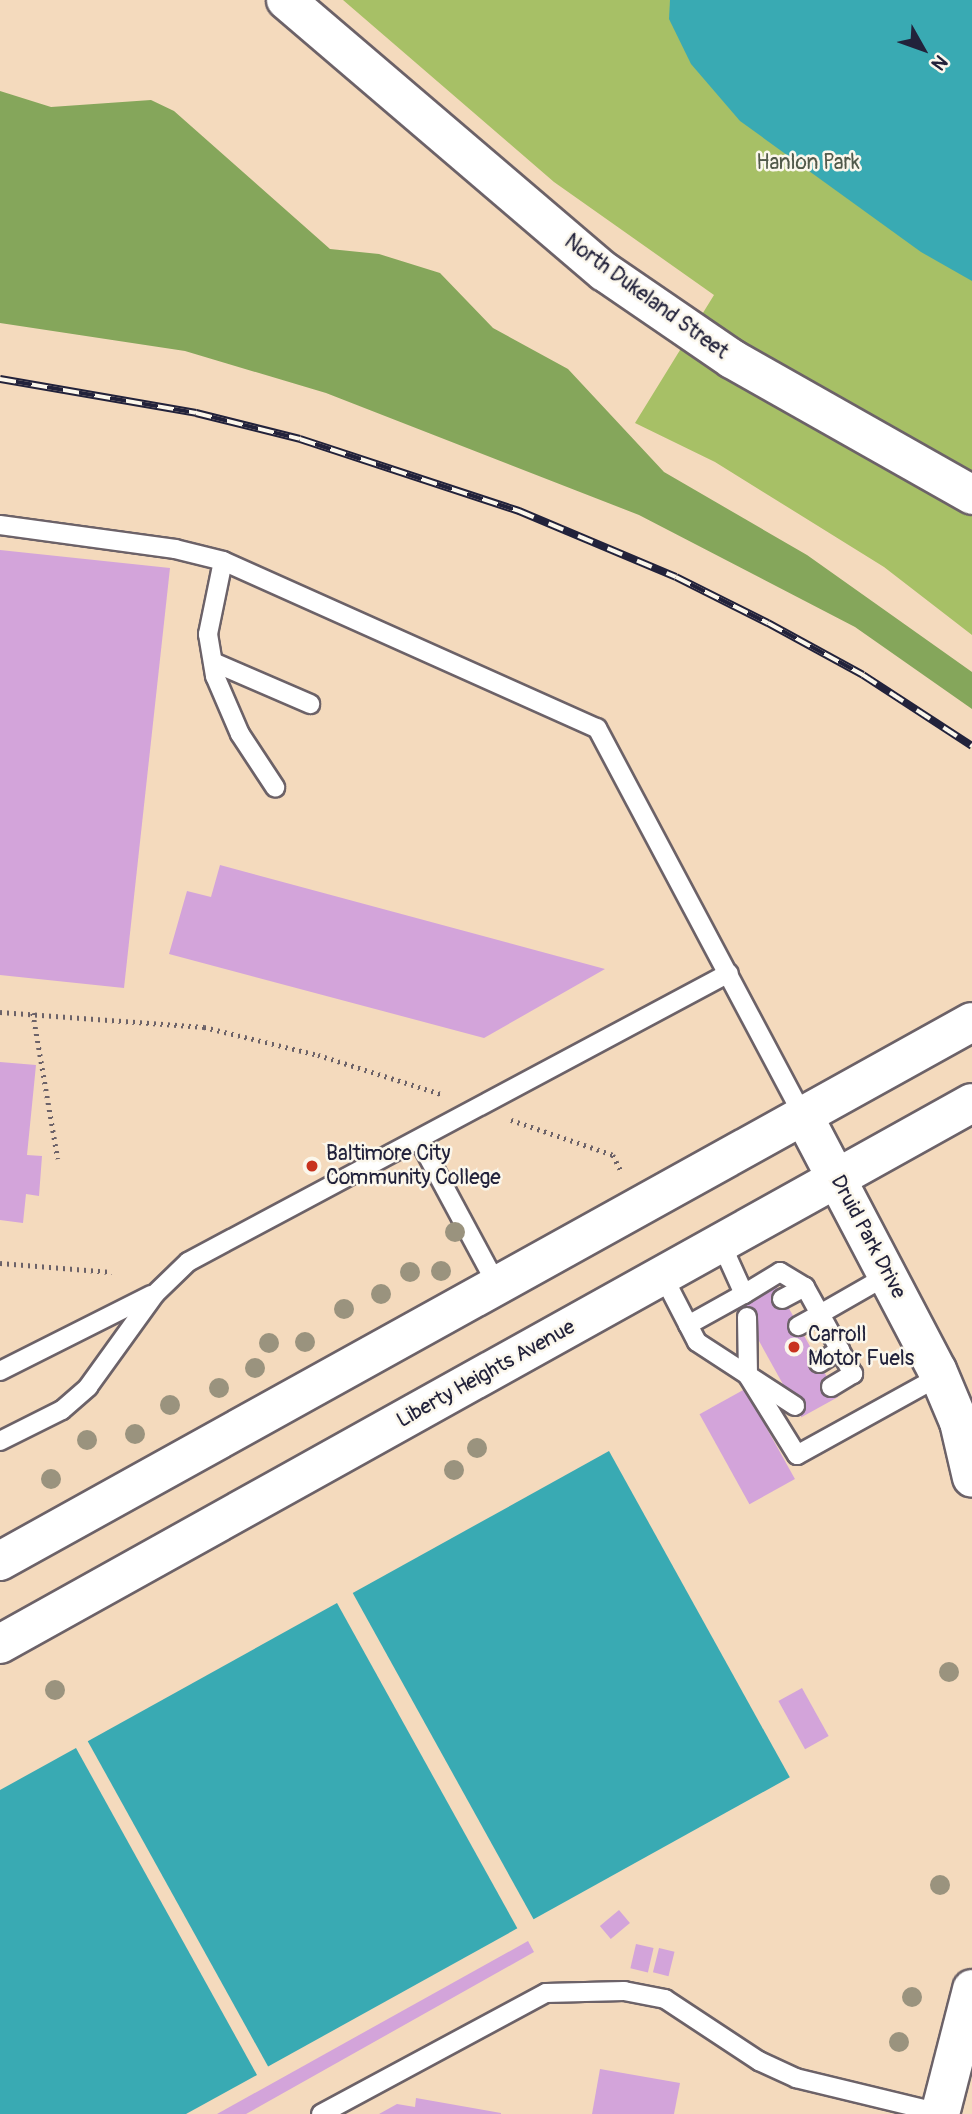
<!DOCTYPE html>
<style>
body{margin:0}
#map{position:relative;width:972px;height:2114px;overflow:hidden;background:#f4dabd;font-family:Pangolin,sans-serif}
div>[style]{position:absolute}
.green>*{inset:0;background:#a7c066}
.forest>*{inset:0;background:#85a65b}
.water>*{inset:0;background:#39aab3;transform-origin:0 0}
.building>*{inset:0;background:#d3a4da;transform-origin:0 0}
.path>*{height:4.5px;margin-top:-2.25px;transform-origin:0;background:repeating-linear-gradient(90deg,#6c6268 0 2px,transparent 0 7px)}
.roads{filter:drop-shadow(2px 0 #6c6268) drop-shadow(-2px 0 #6c6268) drop-shadow(0 2px #6c6268) drop-shadow(0 -2px #6c6268)}
.service>*{height:18px;margin:-9px;padding:0 9px;transform-origin:9px;border-radius:9px;background:#fff}
.tertiary>*{height:38px;margin:-19px;padding:0 19px;transform-origin:19px;border-radius:19px;background:#fff}
.secondary>*{height:38px;margin:-19px;padding:0 19px;transform-origin:19px;border-radius:19px;background:#fff}
.primary>*{height:38px;margin:-19px;padding:0 19px;transform-origin:19px;border-radius:19px;background:#fff}
.rail>*{height:8px;margin-top:-4px;transform-origin:0;background:repeating-linear-gradient(90deg,#fbf7ec 0 16px,#22223b 0 32px);box-sizing:border-box;border-block:2px solid #22223b}
.trees>*{width:20px;height:20px;margin:-10px;border-radius:50%;background:#9a937e}
.dots>*{width:19px;height:19px;translate:-50% -50%;box-sizing:border-box;border:4px solid #fbf7ec;border-radius:50%}
span{translate:-50% -50%;white-space:nowrap;text-align:center;line-height:1.15;-webkit-text-stroke:5px #fbf7ec;paint-order:stroke}
.park-label{font-size:21px;color:#51594a}
.street-label{font-size:21px;color:#22223b}
.poi-label{font-size:21px;color:#22223b}
.left{translate:0 -50%;text-align:left}
.north{position:absolute;left:888px;top:14px;width:70px;height:70px;-webkit-text-stroke:5px #fbf7ec;paint-order:stroke;rotate:130deg;font-size:19px;font-weight:700;line-height:28px;text-align:center;color:#22223b}
.north::after{content:'';display:block;margin:auto;width:24px;height:32px;background:#22223b;clip-path:polygon(50% 0,100% 100%,50% 72%,0 100%)}
</style>
<div id="map">
<div class="green">
<i style="clip-path:polygon(343px 0,972px 0,972px 635px,884px 567px,715px 462px,635px 423px,714px 295px,554px 182px)"></i>
</div>
<div class="forest">
<i style="clip-path:polygon(0 91px,51px 107px,151px 100px,174px 111px,330px 249px,379px 254px,440px 273px,493px 328px,568px 369px,664px 472px,807px 555px,972px 672px,972px 709px,855px 627px,639px 515px,326px 393px,185px 351px,0 323px)"></i>
</div>
<div class="water">
<i style="clip-path:polygon(670px 0,972px 0,972px 281px,921px 252px,740px 121px,691px 64px,669px 19px)"></i>
<i style="left:609px;top:1451px;width:373px;height:293px;rotate:61deg"></i>
<i style="left:337px;top:1603px;width:372px;height:285px;rotate:61deg"></i>
<i style="clip-path:polygon(76px 1748px,257px 2075px,186px 2114px,0 2114px,0 1790px)"></i>
</div>
<div class="building">
<i style="clip-path:polygon(0 550px,170px 568px,124px 988px,0 975px)"></i>
<i style="clip-path:polygon(220px 865px,605px 969px,484px 1038px,169px 954px,187px 891px,211px 897px)"></i>
<i style="clip-path:polygon(0 1062px,36px 1065px,27px 1155px,42px 1156px,39px 1196px,26px 1194px,23px 1223px,0 1220px)"></i>
<i style="left:776px;top:1285px;width:128px;height:42px;rotate:61deg"></i>
<i style="left:745px;top:1389px;width:103px;height:52px;rotate:61deg"></i>
<i style="left:802px;top:1688px;width:55px;height:27px;rotate:61deg"></i>
<i style="left:619px;top:1910px;width:17px;height:25px;rotate:50deg"></i>
<i style="clip-path:polygon(528px 1941px,534px 1952px,246px 2114px,217px 2114px)"></i>
<i style="left:636px;top:1944px;width:18px;height:25px;rotate:13deg"></i>
<i style="left:659px;top:1948px;width:16px;height:25px;rotate:14deg"></i>
<i style="clip-path:polygon(600px 2069px,680px 2083px,674px 2114px,592px 2114px)"></i>
<i style="clip-path:polygon(416px 2098px,501px 2113px,501px 2114px,379px 2114px,397px 2104px,415px 2107px)"></i>
</div>
<div class="path">
<i style="left:0;top:1012px;width:205px;rotate:4.2deg"></i>
<i style="left:204px;top:1027px;width:117px;rotate:13.8deg"></i>
<i style="left:318px;top:1055px;width:132px;rotate:17.6deg"></i>
<i style="left:33px;top:1013px;width:148px;rotate:80.3deg"></i>
<i style="left:511px;top:1120px;width:108px;rotate:18.9deg"></i>
<i style="left:613px;top:1155px;width:20px;rotate:63deg"></i>
<i style="left:0;top:1263px;width:112px;rotate:4.6deg"></i>
</div>
<div class="roads">
<div class="service">
<i style="left:0;top:525px;width:177px;rotate:7.8deg"></i>
<i style="left:175px;top:549px;width:49px;rotate:14deg"></i>
<i style="left:223px;top:561px;width:410px;rotate:24.1deg"></i>
<i style="left:597px;top:728px;width:438px;rotate:62deg"></i>
<i style="left:223px;top:561px;width:75px;rotate:101.6deg"></i>
<i style="left:208px;top:634px;width:43px;rotate:80.5deg"></i>
<i style="left:215px;top:676px;width:63px;rotate:66.7deg"></i>
<i style="left:240px;top:734px;width:64px;rotate:56.6deg"></i>
<i style="left:213px;top:662px;width:106px;rotate:23.4deg"></i>
<i style="left:419px;top:1140px;width:165px;rotate:61.7deg"></i>
<i style="left:663px;top:1276px;width:74px;rotate:62.7deg"></i>
<i style="left:697px;top:1342px;width:117px;rotate:33.1deg"></i>
<i style="left:744px;top:1294px;width:42px;rotate:-31.4deg"></i>
<i style="left:780px;top:1272px;width:29px;rotate:31deg"></i>
<i style="left:782px;top:1299px;width:26px;rotate:-28deg"></i>
<i style="left:805px;top:1287px;width:31px;rotate:61deg"></i>
<i style="left:820px;top:1314px;width:25px;rotate:151deg"></i>
<i style="left:747px;top:1317px;width:59px;rotate:89deg"></i>
<i style="left:748px;top:1376px;width:93px;rotate:58.2deg"></i>
<i style="left:797px;top:1455px;width:163px;rotate:-28.9deg"></i>
<i style="left:688px;top:1325px;width:64px;rotate:-29deg"></i>
<i style="left:744px;top:1294px;width:56px;rotate:-114.3deg"></i>
<i style="left:819px;top:1363px;width:25px;rotate:-32deg"></i>
<i style="left:0;top:1371px;width:169px;rotate:-26.7deg"></i>
<i style="left:831px;top:1387px;width:26px;rotate:-31deg"></i>
<i style="left:853px;top:1374px;width:68px;rotate:-118.8deg"></i>
<i style="left:820px;top:1314px;width:78px;rotate:-29.8deg"></i>
<i style="left:0;top:1441px;width:69px;rotate:-26.6deg"></i>
<i style="left:62px;top:1410px;width:35px;rotate:-41deg"></i>
<i style="left:88px;top:1387px;width:115px;rotate:-54.2deg"></i>
<i style="left:155px;top:1294px;width:46px;rotate:-44.1deg"></i>
<i style="left:188px;top:1262px;width:613px;rotate:-28.11deg"></i>
<i style="left:321px;top:2114px;width:255px;rotate:-28.3deg"></i>
<i style="left:546px;top:1993px;width:78px;rotate:-1.5deg"></i>
<i style="left:624px;top:1991px;width:42px;rotate:11deg"></i>
<i style="left:665px;top:1999px;width:113px;rotate:33.4deg"></i>
<i style="left:759px;top:2061px;width:41px;rotate:24.7deg"></i>
<i style="left:796px;top:2078px;width:149px;rotate:13.6deg"></i>
</div>
<div class="tertiary">
<i style="left:286px;top:0;width:419px;rotate:40.5deg"></i>
<i style="left:605px;top:272px;width:154px;rotate:34.4deg"></i>
<i style="left:732px;top:359px;width:276px;rotate:29.5deg"></i>
</div>
<div class="secondary">
<i style="left:803px;top:1115px;width:288px;rotate:62.3deg"></i>
<i style="left:937px;top:1370px;width:56px;rotate:67.1deg"></i>
<i style="left:959px;top:1422px;width:57px;rotate:76.9deg"></i>
<i style="left:940px;top:2114px;width:129px;rotate:-75.6deg"></i>
</div>
<div class="primary">
<i style="left:0;top:1561px;width:1111px;rotate:-29.01deg"></i>
<i style="left:0;top:1644px;width:1112px;rotate:-29.1deg"></i>
</div>
</div>
<div class="rail">
<i style="left:0;top:379px;width:199px;rotate:9.8deg"></i>
<i style="left:196px;top:413px;width:107px;rotate:14deg"></i>
<i style="left:300px;top:439px;width:231px;rotate:18.2deg"></i>
<i style="left:519px;top:511px;width:170px;rotate:22.8deg"></i>
<i style="left:676px;top:577px;width:103px;rotate:26.6deg"></i>
<i style="left:768px;top:623px;width:108px;rotate:28.7deg"></i>
<i style="left:863px;top:675px;width:130px;rotate:33.1deg"></i>
</div>
<div class="trees">
<i style="left:455px;top:1232px"></i>
<i style="left:441px;top:1271px"></i>
<i style="left:410px;top:1272px"></i>
<i style="left:381px;top:1294px"></i>
<i style="left:344px;top:1309px"></i>
<i style="left:305px;top:1342px"></i>
<i style="left:269px;top:1343px"></i>
<i style="left:255px;top:1368px"></i>
<i style="left:219px;top:1388px"></i>
<i style="left:170px;top:1405px"></i>
<i style="left:135px;top:1434px"></i>
<i style="left:87px;top:1440px"></i>
<i style="left:477px;top:1448px"></i>
<i style="left:454px;top:1470px"></i>
<i style="left:51px;top:1479px"></i>
<i style="left:949px;top:1672px"></i>
<i style="left:55px;top:1690px"></i>
<i style="left:940px;top:1885px"></i>
<i style="left:912px;top:1997px"></i>
<i style="left:899px;top:2042px"></i>
</div>
<div class="dots">
<i style="left:312px;top:1166px;background:#c8321e"></i>
<i style="left:794px;top:1347px;background:#c8321e"></i>
</div>
<div class="park-label">
<span style="left:808px;top:163px">Hanlon Park</span>
</div>
<div class="street-label">
<span style="left:646px;top:297px;rotate:36deg">North Dukeland Street</span>
<span style="left:868px;top:1237px;rotate:62deg">Druid Park Drive</span>
<span style="left:486px;top:1374px;rotate:-29deg">Liberty Heights Avenue</span>
</div>
<div class="poi-label">
<span class="left" style="left:326px;top:1166px">Baltimore City<br>Community College</span>
<span class="left" style="left:808px;top:1347px">Carroll<br>Motor Fuels</span>
</div>
<div class="north">N</div>
</div>
